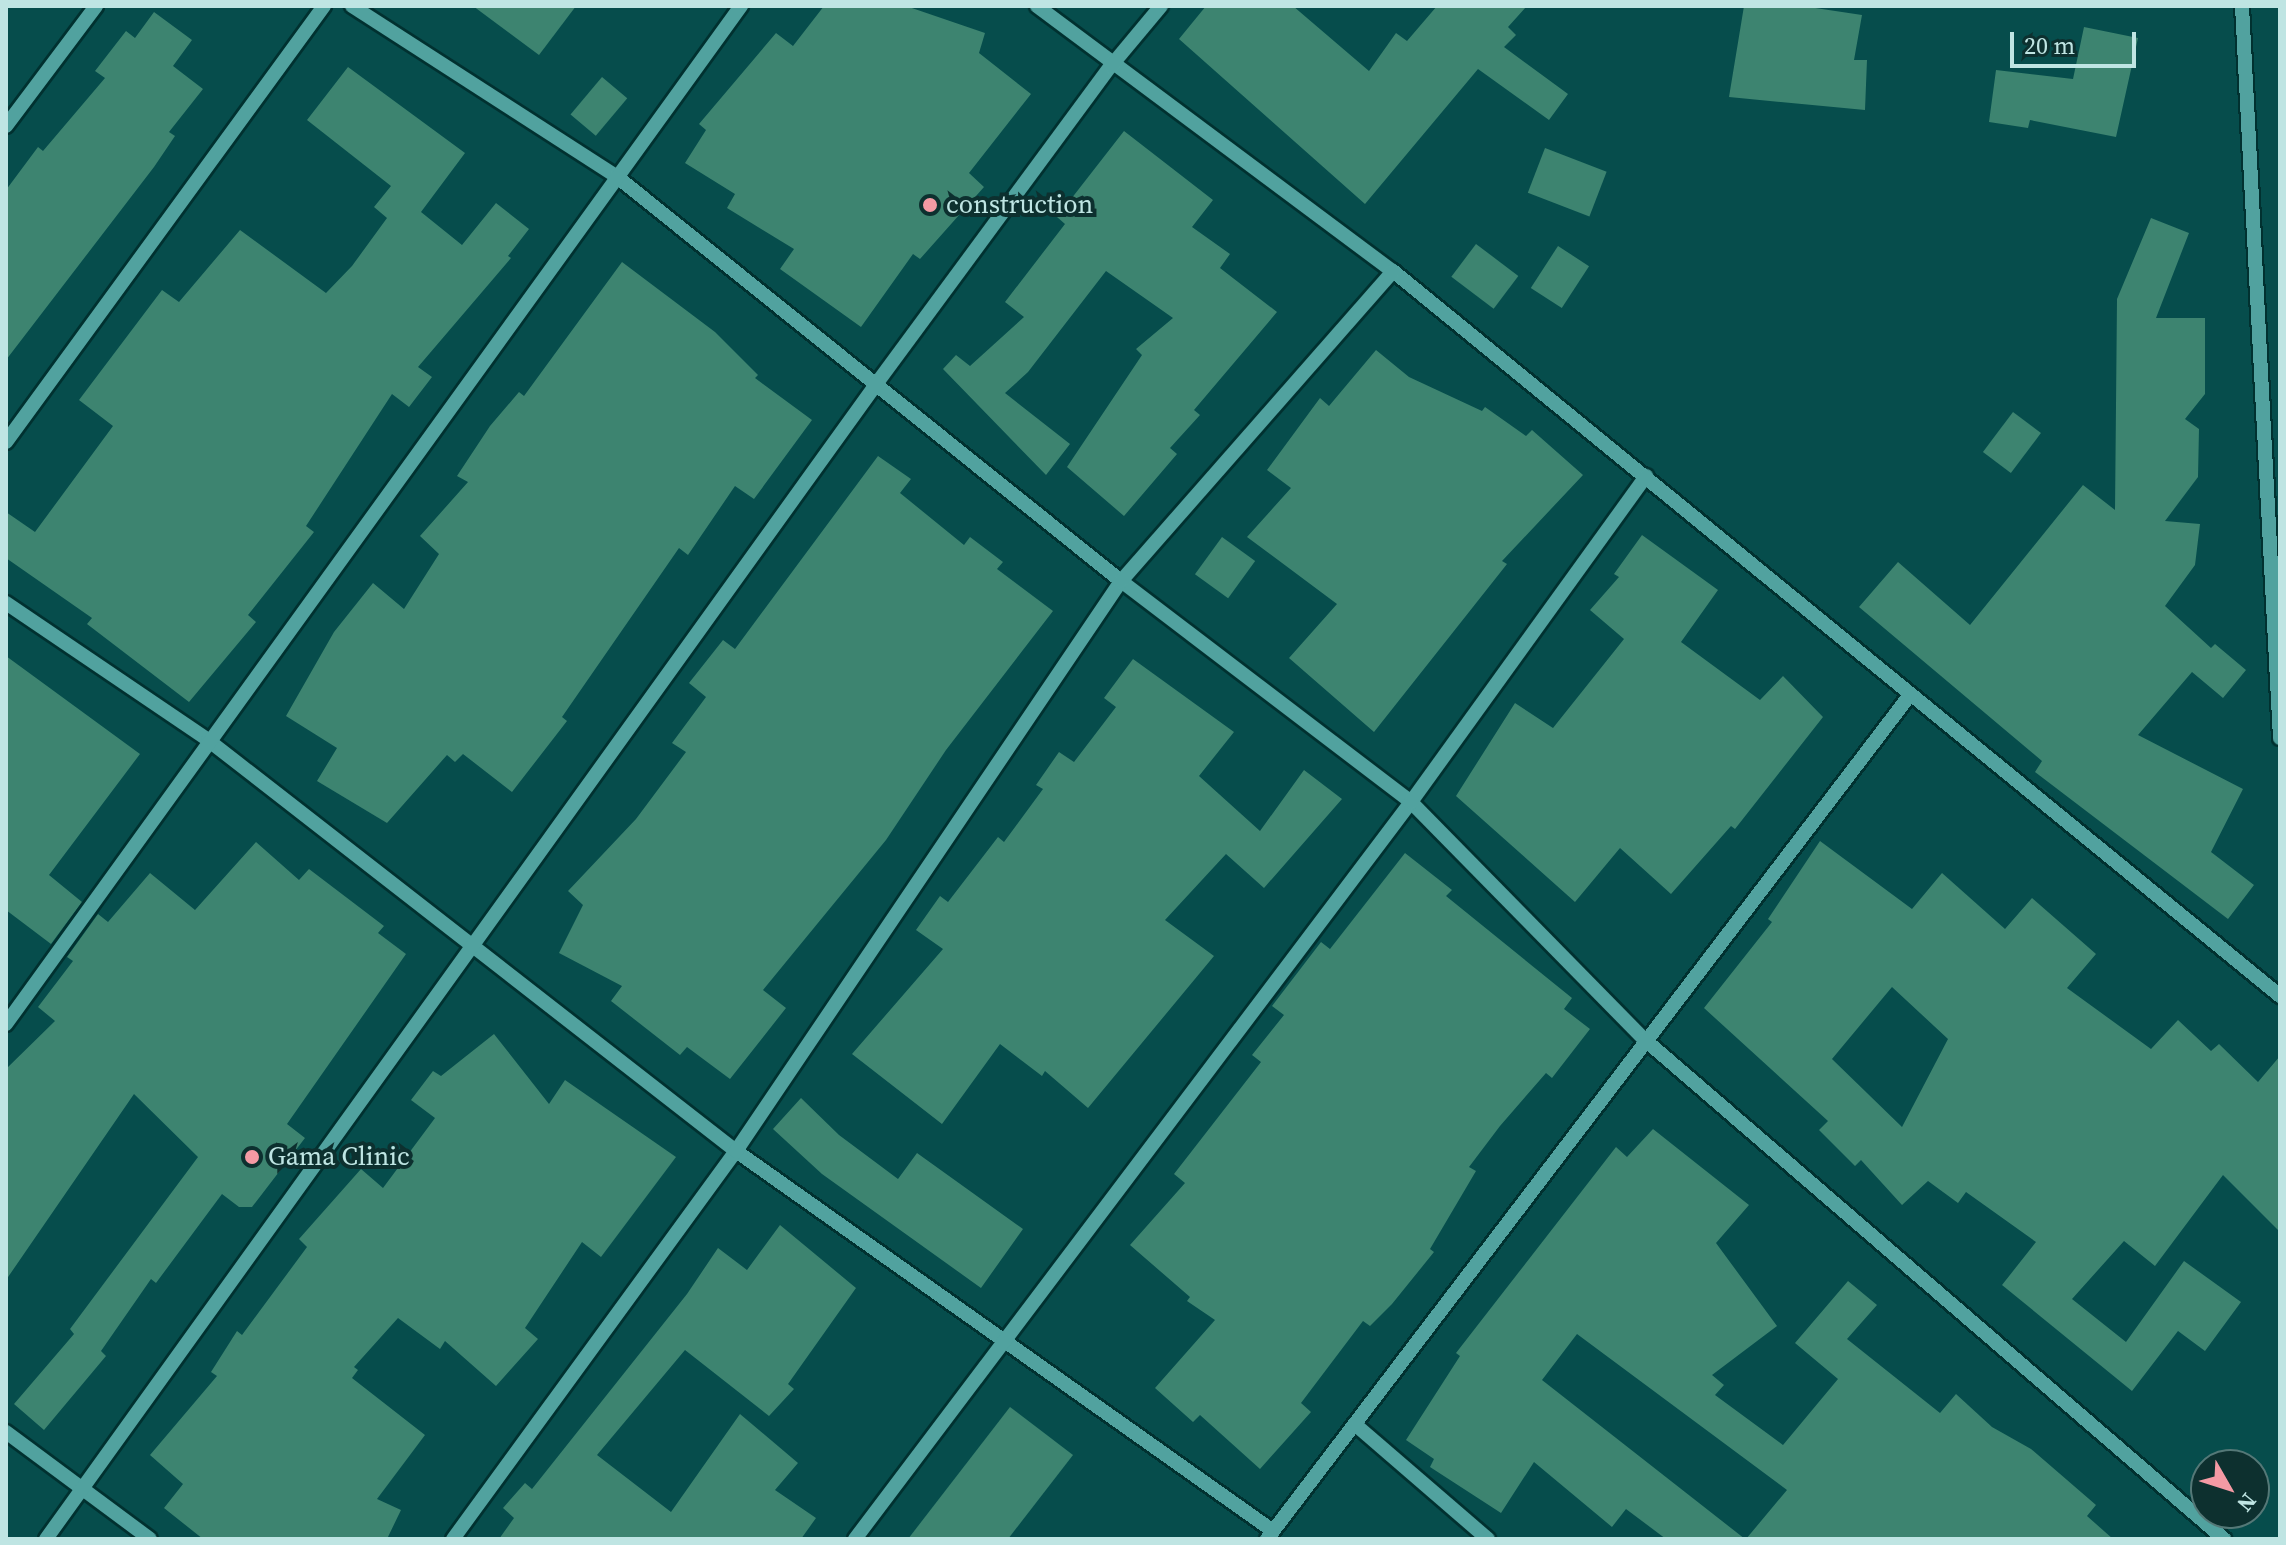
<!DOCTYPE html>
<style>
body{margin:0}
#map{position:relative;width:2286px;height:1545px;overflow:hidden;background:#064d4c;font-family:"Source Serif 4",serif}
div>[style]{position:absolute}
.building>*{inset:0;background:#3d8470;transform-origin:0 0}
.roads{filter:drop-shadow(2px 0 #013130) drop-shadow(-2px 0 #013130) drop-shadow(0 2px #013130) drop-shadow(0 -2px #013130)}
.minor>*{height:14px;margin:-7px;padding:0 7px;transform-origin:7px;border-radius:7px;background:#51a29f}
.dots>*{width:22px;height:22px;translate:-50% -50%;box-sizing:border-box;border:4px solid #0d302f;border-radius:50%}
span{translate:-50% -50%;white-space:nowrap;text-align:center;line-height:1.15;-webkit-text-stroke:8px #0d302f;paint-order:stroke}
.poi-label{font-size:26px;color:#bfe5e3}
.left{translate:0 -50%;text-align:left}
.frame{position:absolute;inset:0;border:8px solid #bfe5e3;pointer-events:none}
.north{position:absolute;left:2190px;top:1449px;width:80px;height:80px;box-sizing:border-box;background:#0d302f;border:2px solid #547877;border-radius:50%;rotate:129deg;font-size:22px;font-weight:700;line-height:32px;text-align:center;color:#bfe5e3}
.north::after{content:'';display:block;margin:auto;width:28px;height:36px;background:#f49aa4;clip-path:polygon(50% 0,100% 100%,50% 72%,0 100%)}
.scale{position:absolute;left:2010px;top:32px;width:126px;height:36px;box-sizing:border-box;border:4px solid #bfe5e3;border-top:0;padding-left:10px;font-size:24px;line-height:28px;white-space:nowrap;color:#bfe5e3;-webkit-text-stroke:6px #0d302f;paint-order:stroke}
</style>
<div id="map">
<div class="building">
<i style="clip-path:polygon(473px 6px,576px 6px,539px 55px)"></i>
<i style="clip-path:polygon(824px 6px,906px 6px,985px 33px,979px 53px,1031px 94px,969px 173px,984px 187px,920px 259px,913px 254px,861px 327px,780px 269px,794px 249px,727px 208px,735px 194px,685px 163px,706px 130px,699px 124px,776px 33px,793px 46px)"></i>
<i style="clip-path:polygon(1206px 6px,1293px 6px,1369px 71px,1396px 33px,1407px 41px,1437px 6px,1527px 6px,1508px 27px,1516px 35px,1504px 47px,1568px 94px,1549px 120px,1478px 69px,1365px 204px,1179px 39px)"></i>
<i style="clip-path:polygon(1744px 6px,1802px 6px,1862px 15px,1854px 60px,1867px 60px,1865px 110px,1729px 97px)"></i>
<i style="clip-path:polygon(154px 12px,192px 40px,173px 66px,203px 89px,169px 132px,175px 136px,154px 167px,6px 360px,6px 190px,38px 147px,43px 151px,105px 78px,95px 71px,126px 31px,135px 38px)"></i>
<i style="clip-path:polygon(2084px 27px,2138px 38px,2116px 137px,2030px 120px,2028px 128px,1989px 122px,1996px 70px,2073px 79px)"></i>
<i style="clip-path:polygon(348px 67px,465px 153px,421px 212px,462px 245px,496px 203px,529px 229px,508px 256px,511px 258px,418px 367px,432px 377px,409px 407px,392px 394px,306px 526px,314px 532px,248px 615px,256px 622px,189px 702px,87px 624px,92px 618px,6px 558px,6px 512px,35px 532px,113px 426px,79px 400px,162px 290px,179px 302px,240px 230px,326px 293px,352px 266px,387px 218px,374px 207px,391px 186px,307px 120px)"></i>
<i style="left:602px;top:77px;width:33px;height:49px;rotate:40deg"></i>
<i style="clip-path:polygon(1124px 131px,1213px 200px,1192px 227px,1230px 254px,1220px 268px,1277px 312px,1194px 410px,1200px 415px,1170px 448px,1177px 454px,1124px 516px,1067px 467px,1142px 355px,1136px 349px,1173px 318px,1106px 271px,1028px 372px,1005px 393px,1070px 444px,1046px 475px,943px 369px,956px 355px,970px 366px,1024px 317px,1005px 302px,1065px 224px,1057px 217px)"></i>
<i style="left:1545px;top:148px;width:66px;height:48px;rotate:21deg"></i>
<i style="clip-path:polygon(2151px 218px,2189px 233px,2156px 318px,2205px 318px,2205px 394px,2185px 419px,2199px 429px,2198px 477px,2165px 521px,2200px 524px,2195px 565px,2165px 606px,2211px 648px,2215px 644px,2246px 670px,2223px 698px,2192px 672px,2138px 735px,2243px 789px,2211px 852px,2254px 885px,2228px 919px,2035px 772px,2042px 761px,1859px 607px,1898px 562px,1970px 625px,2083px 485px,2115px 510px,2117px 299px)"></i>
<i style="left:1476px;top:244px;width:53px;height:41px;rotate:37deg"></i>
<i style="left:1558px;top:246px;width:37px;height:50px;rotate:33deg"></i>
<i style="clip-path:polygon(622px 262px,715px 332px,758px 375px,755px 378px,812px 420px,754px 499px,735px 486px,688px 555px,679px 548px,562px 717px,567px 721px,512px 792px,463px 754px,455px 762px,447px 755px,387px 823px,317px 781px,337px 748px,286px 716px,334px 632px,373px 583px,404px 609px,439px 554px,420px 536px,468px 482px,457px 476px,490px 426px,519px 392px,524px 396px)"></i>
<i style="clip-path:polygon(1376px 350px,1409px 377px,1482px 411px,1485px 407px,1526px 436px,1532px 430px,1583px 475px,1502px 561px,1507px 564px,1374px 732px,1289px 658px,1337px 604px,1247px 537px,1291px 488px,1267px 470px,1320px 398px,1329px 406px)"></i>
<i style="left:2013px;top:412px;width:35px;height:50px;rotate:37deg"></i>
<i style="clip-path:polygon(878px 456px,911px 479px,900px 493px,964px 545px,970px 537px,1003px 562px,997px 569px,1053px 611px,946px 750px,886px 840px,763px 990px,786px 1008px,730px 1079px,687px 1047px,680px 1055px,611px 1001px,622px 986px,559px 953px,583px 905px,568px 891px,636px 819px,686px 752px,672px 743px,706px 697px,689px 683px,723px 640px,735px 649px)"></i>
<i style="clip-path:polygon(1642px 535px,1718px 590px,1681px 642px,1760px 700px,1783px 676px,1823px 717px,1735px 829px,1731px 826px,1671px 894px,1620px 848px,1575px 902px,1456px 796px,1515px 703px,1553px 728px,1624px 639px,1590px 610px,1619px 577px,1614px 574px)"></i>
<i style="left:1222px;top:537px;width:41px;height:46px;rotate:36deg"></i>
<i style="clip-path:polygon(6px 656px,140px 754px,49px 875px,82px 902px,51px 944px,6px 910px)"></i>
<i style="clip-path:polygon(1133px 659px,1234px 732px,1199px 776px,1260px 831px,1304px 770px,1342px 799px,1264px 888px,1226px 854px,1165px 920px,1214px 956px,1088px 1108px,1045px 1071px,1042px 1076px,1000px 1044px,942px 1124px,852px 1054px,943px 949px,916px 930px,940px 896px,948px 902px,998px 837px,1004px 842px,1043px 789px,1036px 785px,1059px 752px,1074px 762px,1116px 707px,1104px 698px)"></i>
<i style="clip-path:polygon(evenodd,1820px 841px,1912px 909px,1942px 873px,2005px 929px,2032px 898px,2096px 954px,2067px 988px,2151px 1049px,2178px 1020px,2211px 1051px,2219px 1044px,2258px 1082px,2280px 1056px,2280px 1232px,2223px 1175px,2155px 1266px,2124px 1241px,2072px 1299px,2126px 1342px,2184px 1261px,2241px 1302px,2205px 1351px,2178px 1331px,2132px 1391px,2002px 1285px,2036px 1242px,1966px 1192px,1958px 1203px,1928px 1181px,1902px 1205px,1861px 1160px,1855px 1166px,1819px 1130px,1828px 1121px,1704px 1008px,1772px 922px,1768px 919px,1820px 841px,1892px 987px,1948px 1039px,1902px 1127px,1832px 1059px,1892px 987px)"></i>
<i style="clip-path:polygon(256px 842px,299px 880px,309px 869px,384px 926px,378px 933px,406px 954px,287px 1124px,305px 1138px,252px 1207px,239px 1207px,222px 1194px,156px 1283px,151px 1279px,101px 1351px,106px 1356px,44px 1430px,14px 1404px,74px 1334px,70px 1329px,198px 1157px,134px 1094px,6px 1280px,6px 1069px,55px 1021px,38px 1007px,73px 961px,67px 957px,98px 914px,108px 922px,150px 873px,195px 910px)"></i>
<i style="clip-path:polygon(1405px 853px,1452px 890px,1446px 896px,1572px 998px,1564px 1009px,1590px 1029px,1552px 1078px,1546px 1073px,1500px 1126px,1469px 1167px,1476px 1171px,1430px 1249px,1434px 1252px,1392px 1304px,1370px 1326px,1363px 1321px,1301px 1403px,1311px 1412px,1260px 1469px,1200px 1415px,1193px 1422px,1155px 1388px,1215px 1320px,1187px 1301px,1190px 1297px,1130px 1245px,1185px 1183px,1174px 1174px,1261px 1062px,1252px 1055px,1284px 1015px,1272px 1006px,1321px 942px,1330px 949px)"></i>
<i style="clip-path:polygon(494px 1034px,549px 1104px,565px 1080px,676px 1157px,601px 1257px,582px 1242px,525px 1328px,538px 1339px,496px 1386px,445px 1341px,440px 1349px,398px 1318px,354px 1367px,358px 1370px,352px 1378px,425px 1435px,377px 1499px,401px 1510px,387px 1539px,203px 1539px,164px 1508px,183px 1484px,150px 1455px,217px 1376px,211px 1372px,237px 1331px,242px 1335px,307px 1247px,299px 1239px,361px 1169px,383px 1188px,435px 1118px,411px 1100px,433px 1071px,441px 1076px)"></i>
<i style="clip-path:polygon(801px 1098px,839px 1135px,898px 1179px,917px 1153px,1023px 1229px,981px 1288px,822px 1174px,773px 1129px)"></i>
<i style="clip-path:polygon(1653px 1129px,1749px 1205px,1716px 1243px,1777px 1326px,1712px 1375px,1724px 1385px,1715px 1395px,1783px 1445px,1838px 1379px,1795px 1343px,1848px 1281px,1877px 1305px,1847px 1339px,1940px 1413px,1956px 1394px,1992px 1427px,2031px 1449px,2096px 1505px,2087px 1516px,2113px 1539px,1746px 1539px,1787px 1490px,1577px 1334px,1542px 1380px,1745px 1539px,1666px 1539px,1626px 1509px,1612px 1527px,1534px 1462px,1501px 1513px,1430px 1467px,1434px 1459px,1406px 1440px,1460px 1356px,1456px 1353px,1616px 1147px,1627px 1157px)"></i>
<i style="clip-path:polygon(780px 1225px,856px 1288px,788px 1384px,794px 1389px,769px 1416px,685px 1350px,597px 1455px,671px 1512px,740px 1414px,798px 1463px,775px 1490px,816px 1518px,801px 1539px,499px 1539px,514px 1518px,503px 1508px,525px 1483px,532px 1489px,687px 1294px,718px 1248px,747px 1270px)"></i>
<i style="clip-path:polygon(1010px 1407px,1073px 1455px,1008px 1539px,908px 1539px)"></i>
</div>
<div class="roads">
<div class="minor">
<i style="left:352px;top:6px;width:314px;rotate:32.8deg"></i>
<i style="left:616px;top:176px;width:647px;rotate:38.73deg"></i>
<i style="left:1121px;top:581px;width:365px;rotate:37.3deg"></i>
<i style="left:1411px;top:802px;width:332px;rotate:45.5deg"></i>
<i style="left:1644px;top:1039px;width:766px;rotate:40.76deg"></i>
<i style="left:1037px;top:6px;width:444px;rotate:36.7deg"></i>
<i style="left:1393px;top:271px;width:1146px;rotate:39.26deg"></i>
<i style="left:2242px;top:6px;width:733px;rotate:87.03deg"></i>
<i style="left:6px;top:126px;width:150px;rotate:-53.1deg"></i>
<i style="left:6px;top:442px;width:540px;rotate:-53.89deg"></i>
<i style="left:6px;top:603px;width:244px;rotate:34.1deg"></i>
<i style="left:208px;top:740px;width:669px;rotate:37.9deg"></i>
<i style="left:736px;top:1151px;width:658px;rotate:35.28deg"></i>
<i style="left:6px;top:1024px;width:1256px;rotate:-54.17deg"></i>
<i style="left:1357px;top:1426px;width:173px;rotate:40.8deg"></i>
<i style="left:6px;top:1432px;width:179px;rotate:36.6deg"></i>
<i style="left:46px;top:1539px;width:1419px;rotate:-54.29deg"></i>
<i style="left:874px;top:387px;width:399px;rotate:-53.6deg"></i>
<i style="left:1111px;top:66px;width:78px;rotate:-50.2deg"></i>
<i style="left:453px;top:1539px;width:480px;rotate:-53.9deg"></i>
<i style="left:736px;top:1151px;width:688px;rotate:-55.96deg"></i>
<i style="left:1121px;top:581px;width:412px;rotate:-48.7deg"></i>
<i style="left:855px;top:1539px;width:923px;rotate:-52.97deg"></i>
<i style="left:1411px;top:802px;width:402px;rotate:-54.2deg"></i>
<i style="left:1267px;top:1539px;width:1061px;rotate:-52.7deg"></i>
</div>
</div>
<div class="dots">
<i style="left:930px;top:205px;background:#f49aa4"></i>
<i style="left:252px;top:1157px;background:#f49aa4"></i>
</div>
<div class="poi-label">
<span class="left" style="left:946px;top:205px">construction</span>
<span class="left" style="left:268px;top:1157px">Gama Clinic</span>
</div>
<div class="frame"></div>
<div class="north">N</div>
<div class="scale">20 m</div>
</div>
